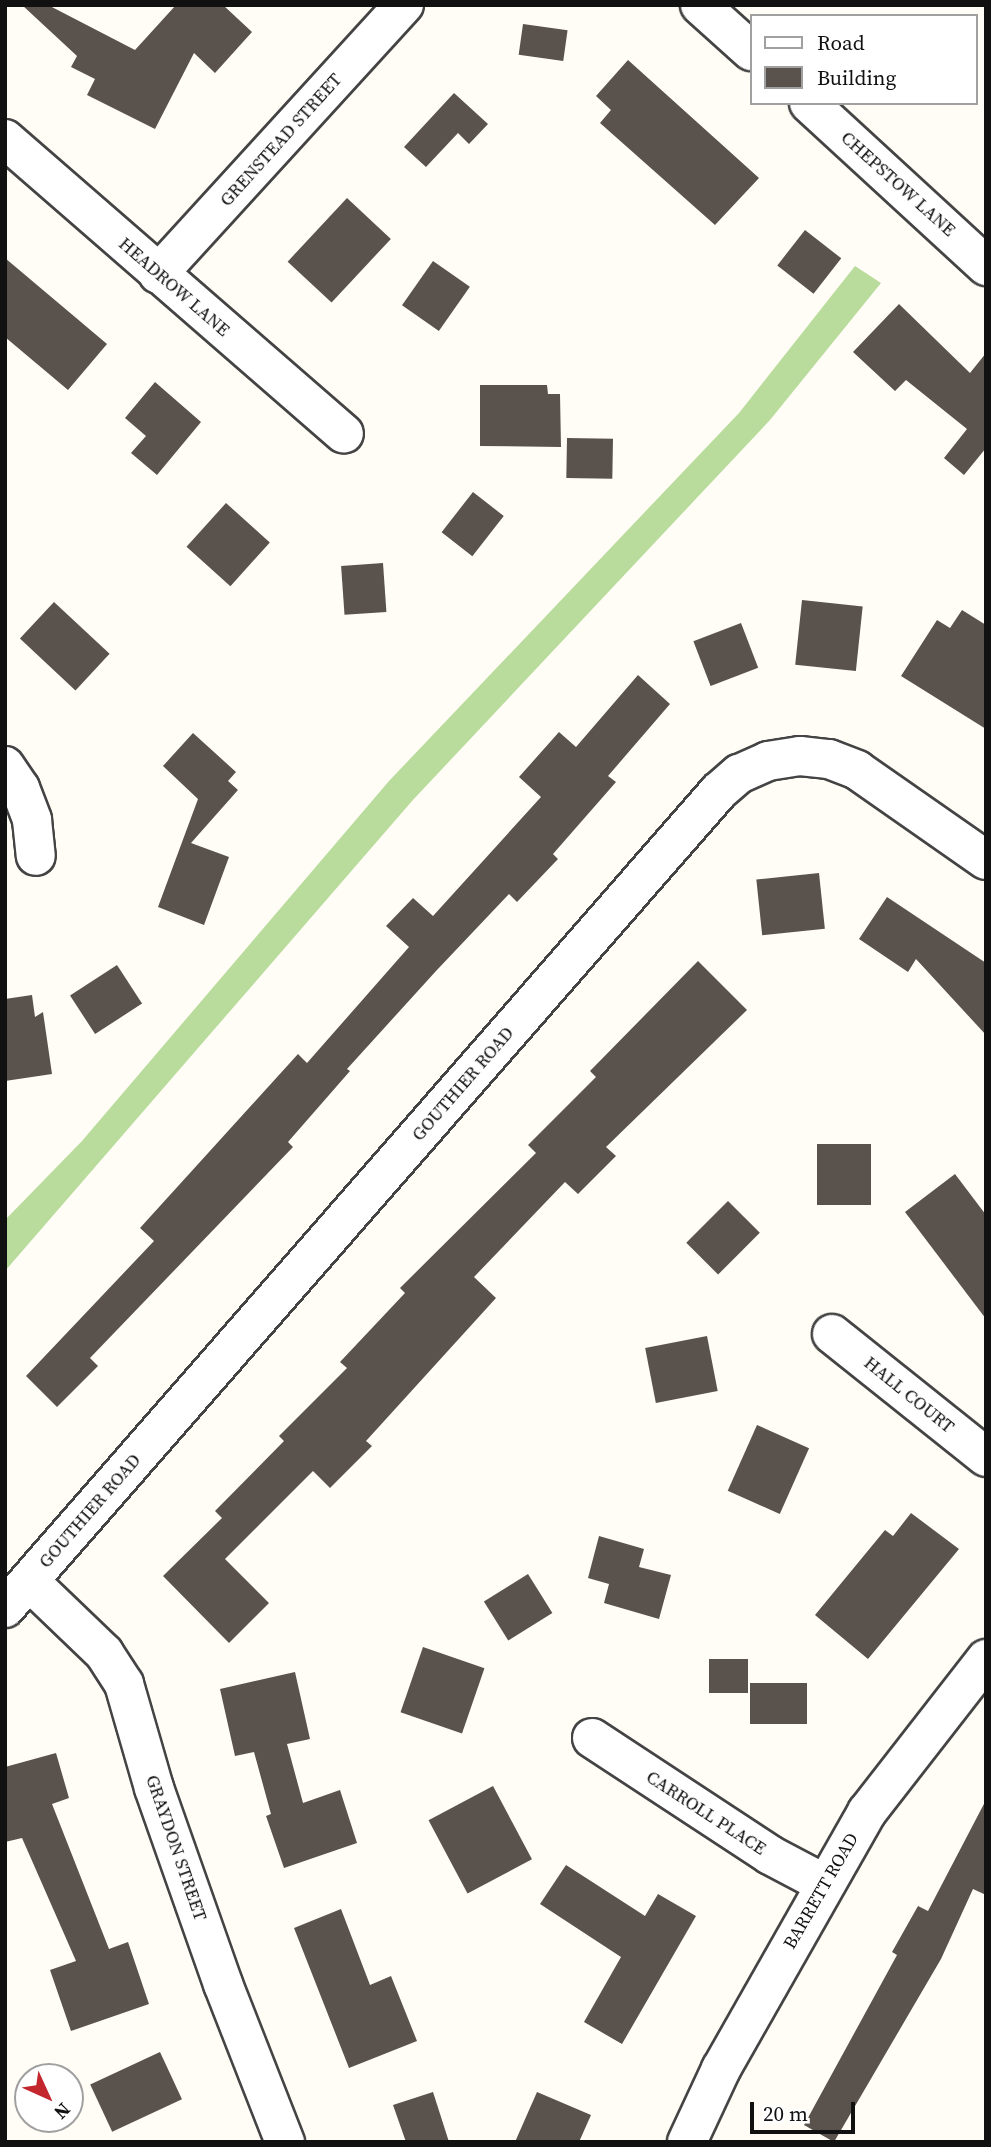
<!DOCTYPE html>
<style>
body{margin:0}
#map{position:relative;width:991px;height:2147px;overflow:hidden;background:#fffdf5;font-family:"Source Serif 4",serif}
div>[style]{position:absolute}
.forest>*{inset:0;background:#b9dc9c}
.building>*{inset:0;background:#5a524d;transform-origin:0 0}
.roads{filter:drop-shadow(2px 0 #444) drop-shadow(-2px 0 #444) drop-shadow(0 2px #444) drop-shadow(0 -2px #444)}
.minor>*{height:38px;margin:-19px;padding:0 19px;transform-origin:19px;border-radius:19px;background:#fff}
span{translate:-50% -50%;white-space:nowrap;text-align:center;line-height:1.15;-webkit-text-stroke:7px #fff;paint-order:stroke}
.street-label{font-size:18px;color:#111}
.frame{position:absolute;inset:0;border:7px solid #111;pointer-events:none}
.legend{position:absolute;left:750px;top:14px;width:228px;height:91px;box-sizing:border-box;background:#fff;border:2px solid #a0a0a0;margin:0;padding:9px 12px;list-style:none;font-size:21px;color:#111}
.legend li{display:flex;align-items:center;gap:14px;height:35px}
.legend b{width:35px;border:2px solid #a0a0a0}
.north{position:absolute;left:14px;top:2063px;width:70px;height:70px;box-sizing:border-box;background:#fff;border:2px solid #a0a0a0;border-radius:50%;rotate:135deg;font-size:19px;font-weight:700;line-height:28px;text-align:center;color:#111}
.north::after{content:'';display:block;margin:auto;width:24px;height:32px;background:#c4262e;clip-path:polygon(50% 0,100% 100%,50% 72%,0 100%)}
.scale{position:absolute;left:750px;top:2102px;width:105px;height:32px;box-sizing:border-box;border:4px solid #111;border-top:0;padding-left:9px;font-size:21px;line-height:24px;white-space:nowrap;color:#111;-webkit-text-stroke:5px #fff;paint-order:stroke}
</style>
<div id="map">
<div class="forest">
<i style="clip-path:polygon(855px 266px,881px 283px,770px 420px,412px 801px,5px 1271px,5px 1220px,82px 1141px,389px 781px,739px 413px)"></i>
</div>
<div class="building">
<i style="clip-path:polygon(22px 5px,48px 5px,135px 50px,176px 5px,223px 5px,252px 32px,215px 73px,194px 53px,155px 129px,87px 95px,95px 79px,71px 67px,77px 56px)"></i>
<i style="left:523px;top:24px;width:45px;height:31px;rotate:8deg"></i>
<i style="clip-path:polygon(628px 60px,759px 178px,715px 225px,600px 123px,611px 110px,596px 96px)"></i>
<i style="clip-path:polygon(454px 93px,488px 124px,469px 144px,458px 133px,426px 167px,404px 147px)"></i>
<i style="left:347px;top:198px;width:60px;height:87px;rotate:43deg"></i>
<i style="left:805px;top:230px;width:46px;height:45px;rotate:38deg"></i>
<i style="clip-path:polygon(5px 258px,107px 344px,68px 390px,5px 337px)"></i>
<i style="left:433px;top:261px;width:45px;height:54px;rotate:35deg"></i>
<i style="clip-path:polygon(899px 304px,970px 373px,986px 353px,986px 448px,964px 475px,944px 458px,967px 429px,906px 380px,895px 391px,853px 352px)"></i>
<i style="clip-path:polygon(155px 382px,201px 422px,157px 475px,131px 453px,146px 436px,125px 418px)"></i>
<i style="clip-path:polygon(480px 385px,547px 385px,548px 394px,560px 394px,561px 447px,480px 446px)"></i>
<i style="left:567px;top:438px;width:46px;height:40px;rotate:1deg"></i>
<i style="left:473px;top:492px;width:39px;height:51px;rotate:38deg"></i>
<i style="left:226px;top:503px;width:59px;height:59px;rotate:42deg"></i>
<i style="left:383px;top:563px;width:49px;height:42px;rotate:86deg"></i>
<i style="left:802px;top:600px;width:61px;height:65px;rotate:6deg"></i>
<i style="left:54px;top:602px;width:76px;height:50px;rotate:43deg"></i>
<i style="clip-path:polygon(962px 610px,986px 625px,986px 729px,901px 676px,937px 620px,950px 628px)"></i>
<i style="left:741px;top:623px;width:48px;height:51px;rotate:69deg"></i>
<i style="clip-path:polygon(638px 675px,670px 704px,608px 776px,616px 782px,553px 854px,558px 859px,517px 902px,509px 894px,436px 971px,347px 1069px,350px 1071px,288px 1142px,293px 1147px,90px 1358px,98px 1366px,57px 1407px,26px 1376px,154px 1241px,140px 1228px,298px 1054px,307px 1063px,409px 947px,386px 926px,413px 898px,433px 916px,541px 797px,519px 777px,559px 732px,576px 747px)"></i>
<i style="clip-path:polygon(193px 733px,236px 772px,228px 781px,238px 790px,191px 843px,229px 857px,204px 925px,158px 907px,198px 799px,163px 766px)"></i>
<i style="left:819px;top:873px;width:56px;height:63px;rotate:84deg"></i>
<i style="clip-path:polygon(887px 897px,986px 963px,986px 1035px,916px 959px,908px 972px,859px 939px)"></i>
<i style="clip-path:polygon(698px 961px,747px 1010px,606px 1147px,616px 1156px,578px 1194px,565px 1182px,474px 1277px,496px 1298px,366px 1441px,372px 1446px,330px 1488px,313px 1471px,225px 1559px,269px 1603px,229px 1643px,163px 1576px,222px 1518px,215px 1511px,284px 1441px,279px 1436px,347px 1368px,340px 1362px,405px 1293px,400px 1288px,536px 1153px,528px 1145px,596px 1077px,590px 1071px)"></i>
<i style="left:117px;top:965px;width:46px;height:56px;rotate:57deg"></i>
<i style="clip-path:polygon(32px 995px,35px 1017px,43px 1012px,52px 1074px,5px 1081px,5px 999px)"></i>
<i style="left:817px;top:1144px;width:54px;height:61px"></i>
<i style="clip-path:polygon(955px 1174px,986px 1215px,986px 1319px,905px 1212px)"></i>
<i style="left:728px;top:1201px;width:45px;height:59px;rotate:45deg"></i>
<i style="left:707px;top:1336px;width:56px;height:63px;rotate:79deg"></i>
<i style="left:757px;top:1425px;width:57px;height:72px;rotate:24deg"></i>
<i style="clip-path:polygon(911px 1513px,959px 1549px,868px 1659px,815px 1615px,885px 1530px,893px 1536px)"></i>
<i style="clip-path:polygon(599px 1536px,644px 1549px,639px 1567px,671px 1575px,659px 1619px,604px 1603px,609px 1584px,588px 1578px)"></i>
<i style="left:528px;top:1574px;width:46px;height:52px;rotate:58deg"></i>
<i style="left:423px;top:1647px;width:65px;height:69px;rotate:19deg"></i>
<i style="left:709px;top:1659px;width:39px;height:34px"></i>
<i style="clip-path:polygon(295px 1672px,310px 1739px,287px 1744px,303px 1803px,340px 1790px,357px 1843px,284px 1868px,266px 1816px,271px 1814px,254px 1752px,235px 1756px,220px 1689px)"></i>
<i style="left:750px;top:1683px;width:57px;height:41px"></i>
<i style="clip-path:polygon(56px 1753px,69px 1798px,52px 1804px,109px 1949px,128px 1942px,149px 2004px,71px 2031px,50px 1970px,76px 1961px,22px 1838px,5px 1842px,5px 1767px)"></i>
<i style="left:493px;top:1786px;width:83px;height:73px;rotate:62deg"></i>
<i style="clip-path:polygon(986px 1800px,986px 1895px,973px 1889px,941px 1959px,834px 2142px,804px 2125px,897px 1955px,892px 1952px,918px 1906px,928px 1911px)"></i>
<i style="clip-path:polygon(566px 1865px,645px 1916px,658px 1894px,696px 1916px,622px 2044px,584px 2022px,621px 1957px,540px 1904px)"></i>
<i style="clip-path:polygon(341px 1909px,370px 1985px,391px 1976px,417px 2041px,349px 2068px,294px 1928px)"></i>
<i style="left:160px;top:2052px;width:52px;height:77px;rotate:65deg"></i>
<i style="clip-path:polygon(433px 2092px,449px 2142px,406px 2142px,393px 2105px)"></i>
<i style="clip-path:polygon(537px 2092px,591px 2115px,579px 2142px,515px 2142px)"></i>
</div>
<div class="roads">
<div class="minor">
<i style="left:700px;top:5px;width:69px;rotate:42deg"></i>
<i style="left:809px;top:103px;width:241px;rotate:42.6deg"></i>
<i style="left:5px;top:139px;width:449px;rotate:41deg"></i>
<i style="left:158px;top:274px;width:365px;rotate:-47.6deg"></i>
<i style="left:5px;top:766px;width:27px;rotate:56deg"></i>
<i style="left:20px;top:788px;width:34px;rotate:69deg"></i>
<i style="left:32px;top:820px;width:36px;rotate:84deg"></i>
<i style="left:832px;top:1334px;width:197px;rotate:38.6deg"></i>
<i style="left:29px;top:1581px;width:104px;rotate:43.8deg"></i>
<i style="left:104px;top:1653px;width:37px;rotate:57deg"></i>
<i style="left:124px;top:1684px;width:108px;rotate:73.9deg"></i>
<i style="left:154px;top:1788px;width:208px;rotate:70.6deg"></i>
<i style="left:223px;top:1984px;width:170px;rotate:68.6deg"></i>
<i style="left:5px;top:1608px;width:1084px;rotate:-48.85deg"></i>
<i style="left:718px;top:792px;width:28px;rotate:-41deg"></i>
<i style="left:739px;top:774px;width:32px;rotate:-24deg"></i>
<i style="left:768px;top:761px;width:32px;rotate:-9deg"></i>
<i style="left:800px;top:756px;width:29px;rotate:6deg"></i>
<i style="left:829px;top:759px;width:30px;rotate:21deg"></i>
<i style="left:857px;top:770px;width:157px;rotate:34.9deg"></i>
<i style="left:592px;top:1738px;width:213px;rotate:33.3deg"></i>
<i style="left:770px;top:1855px;width:60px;rotate:27.8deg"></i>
<i style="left:687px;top:2142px;width:81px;rotate:-65deg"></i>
<i style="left:721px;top:2069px;width:296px;rotate:-60.4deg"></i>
<i style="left:867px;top:1812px;width:194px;rotate:-52.1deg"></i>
</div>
</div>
<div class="street-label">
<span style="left:281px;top:140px;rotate:-48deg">GRENSTEAD STREET</span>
<span style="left:898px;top:184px;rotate:42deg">CHEPSTOW LANE</span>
<span style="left:174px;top:287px;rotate:41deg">HEADROW LANE</span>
<span style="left:463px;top:1084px;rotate:-49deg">GOUTHIER ROAD</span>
<span style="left:909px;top:1395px;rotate:39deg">HALL COURT</span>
<span style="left:90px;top:1511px;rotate:-49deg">GOUTHIER ROAD</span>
<span style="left:706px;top:1813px;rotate:33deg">CARROLL PLACE</span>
<span style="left:176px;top:1848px;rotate:71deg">GRAYDON STREET</span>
<span style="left:821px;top:1891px;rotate:-60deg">BARRETT ROAD</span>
</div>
<div class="frame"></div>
<ul class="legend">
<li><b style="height:9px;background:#fff"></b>Road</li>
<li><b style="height:19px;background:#5a524d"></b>Building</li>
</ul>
<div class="north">N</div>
<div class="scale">20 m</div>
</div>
